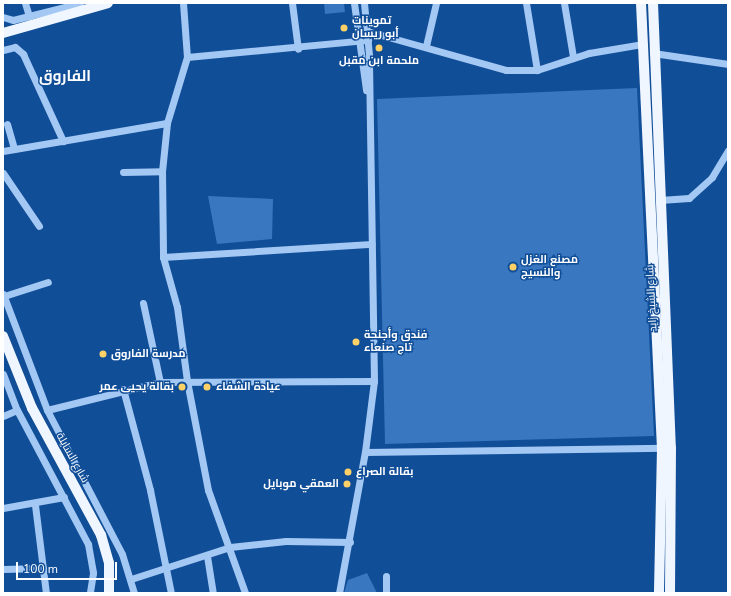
<!DOCTYPE html>
<meta charset="utf-8">
<style>
body{margin:0}
#map{position:relative;width:731px;height:596px;overflow:hidden;background:#114e98;font-family:"Nunito Sans",Cairo,sans-serif}
div>[style]{position:absolute}
[style*='--x']{left:calc(var(--x)*1px);top:calc(var(--y)*1px);width:calc(var(--w)*1px);rotate:calc(var(--a)*1deg)}
.building>*{inset:0;background:#3a77c1}
.minor>*{height:7px;margin:-3.5px;padding:0 3.5px;transform-origin:3.5px;border-radius:3.5px;background:#a3c8f4}
.major>*{height:10px;margin:-5px;padding:0 5px;transform-origin:5px;border-radius:5px;background:#f0f6ff}
.dots>*{width:11px;height:11px;translate:-50% -50%;box-sizing:border-box;border:2px solid #114e98;border-radius:50%}
span{translate:-50% -50%;white-space:nowrap;text-align:center;line-height:1.15;-webkit-text-stroke:3px #114e98;paint-order:stroke}
.poi-label{font-size:11px;color:#fff;font-weight:700}
.left{translate:0 -50%;text-align:left}
.right{translate:-100% -50%;text-align:right}
.street-label{font-size:11px;color:#fff}
.district-label{font-size:15px;color:#fff;font-weight:700}
.frame{position:absolute;inset:0;border:4px solid #fff;pointer-events:none}
.scale{position:absolute;left:16px;top:562px;width:101px;height:18px;box-sizing:border-box;border:2px solid #fff;border-top:0;padding-left:5px;font-size:12px;line-height:14px;white-space:nowrap;color:#fff;-webkit-text-stroke:3px #114e98;paint-order:stroke}
</style>
<div id="map">
<div class="building">
<div style="clip-path:polygon(324px 3px,344px 3px,345px 12px,325px 14px)"></div>
<div style="clip-path:polygon(637px 88px,654px 436px,385px 444px,377px 99px)"></div>
<div style="clip-path:polygon(208px 196px,273px 199px,272px 239px,217px 244px)"></div>
<div style="clip-path:polygon(367px 573px,377px 593px,344px 593px,348px 580px)"></div>
</div>
<div class="minor">
<div style="--x:25;--y:3;--w:14;--a:73"></div>
<div style="--x:183;--y:3;--w:54;--a:85.8"></div>
<div style="--x:187;--y:57;--w:69;--a:106.9"></div>
<div style="--x:167;--y:123;--w:48;--a:95.9"></div>
<div style="--x:162;--y:171;--w:86;--a:89.3"></div>
<div style="--x:163;--y:257;--w:52;--a:74.4"></div>
<div style="--x:177;--y:307;--w:75;--a:82.3"></div>
<div style="--x:187;--y:381;--w:111;--a:79.1"></div>
<div style="--x:208;--y:490;--w:109;--a:70.2"></div>
<div style="--x:292;--y:3;--w:46;--a:82.6"></div>
<div style="--x:354;--y:3;--w:88;--a:82.1"></div>
<div style="--x:526;--y:3;--w:68;--a:80.7"></div>
<div style="--x:564;--y:3;--w:55;--a:80.5"></div>
<div style="--x:3;--y:17;--w:10;--a:17"></div>
<div style="--x:13;--y:20;--w:69;--a:-14.2"></div>
<div style="--x:367;--y:31;--w:144;--a:15.7"></div>
<div style="--x:506;--y:70;--w:31;--a:0"></div>
<div style="--x:537;--y:70;--w:55;--a:-18.1"></div>
<div style="--x:589;--y:53;--w:55;--a:-9.5"></div>
<div style="--x:426;--y:46;--w:44;--a:-76.9"></div>
<div style="--x:3;--y:50;--w:12;--a:-14"></div>
<div style="--x:15;--y:47;--w:11;--a:41"></div>
<div style="--x:23;--y:54;--w:96;--a:65.3"></div>
<div style="--x:653;--y:53;--w:76;--a:8.3"></div>
<div style="--x:187;--y:57;--w:182;--a:-5.4"></div>
<div style="--x:7;--y:124;--w:26;--a:74"></div>
<div style="--x:3;--y:151;--w:166;--a:-9.7"></div>
<div style="--x:123;--y:172;--w:39;--a:-1"></div>
<div style="--x:3;--y:173;--w:64;--a:55.8"></div>
<div style="--x:660;--y:200;--w:29;--a:-4"></div>
<div style="--x:689;--y:198;--w:31;--a:-42"></div>
<div style="--x:712;--y:177;--w:31;--a:-59"></div>
<div style="--x:163;--y:257;--w:209;--a:-3.6"></div>
<div style="--x:3;--y:294;--w:124;--a:69.2"></div>
<div style="--x:47;--y:410;--w:162;--a:62.5"></div>
<div style="--x:122;--y:554;--w:41;--a:72.9"></div>
<div style="--x:4;--y:296;--w:46;--a:-17.7"></div>
<div style="--x:143;--y:303;--w:81;--a:77.9"></div>
<div style="--x:3;--y:374;--w:39;--a:69"></div>
<div style="--x:17;--y:410;--w:152;--a:62.1"></div>
<div style="--x:88;--y:544;--w:29;--a:80"></div>
<div style="--x:93;--y:573;--w:20;--a:99"></div>
<div style="--x:123;--y:389;--w:105;--a:75"></div>
<div style="--x:150;--y:490;--w:105;--a:78.5"></div>
<div style="--x:47;--y:410;--w:116;--a:-13.9"></div>
<div style="--x:160;--y:382;--w:214;--a:-0.3"></div>
<div style="--x:3;--y:416;--w:15;--a:-23"></div>
<div style="--x:365;--y:452;--w:300;--a:-0.8"></div>
<div style="--x:35;--y:505;--w:89;--a:82.9"></div>
<div style="--x:3;--y:508;--w:62;--a:-10.2"></div>
<div style="--x:207;--y:556;--w:37;--a:81"></div>
<div style="--x:3;--y:569;--w:40;--a:-1.4"></div>
<div style="--x:131;--y:579;--w:104;--a:-17.9"></div>
<div style="--x:230;--y:547;--w:56;--a:-6.1"></div>
<div style="--x:286;--y:541;--w:64;--a:0.9"></div>
<div style="--x:339;--y:593;--w:143;--a:-79.6"></div>
<div style="--x:365;--y:452;--w:72;--a:-82.8"></div>
<div style="--x:374;--y:381;--w:326;--a:-90.9"></div>
<div style="--x:369;--y:55;--w:52;--a:-95.5"></div>
<div style="--x:386;--y:593;--w:17;--a:-90"></div>
</div>
<div class="major">
<div style="--x:641;--y:3;--w:445;--a:87.3"></div>
<div style="--x:662;--y:448;--w:145;--a:91.2"></div>
<div style="--x:653;--y:3;--w:445;--a:87.7"></div>
<div style="--x:671;--y:448;--w:145;--a:90.4"></div>
<div style="--x:3;--y:33;--w:109;--a:-15.9"></div>
<div style="--x:3;--y:336;--w:78;--a:68.1"></div>
<div style="--x:32;--y:408;--w:145;--a:61.5"></div>
<div style="--x:101;--y:535;--w:29;--a:74"></div>
<div style="--x:109;--y:563;--w:30;--a:90"></div>
</div>
<div class="dots">
<div style="left:344px;top:28px;background:#ffd166"></div>
<div style="left:379px;top:48px;background:#ffd166"></div>
<div style="left:513px;top:267px;background:#ffd166"></div>
<div style="left:356px;top:342px;background:#ffd166"></div>
<div style="left:103px;top:354px;background:#ffd166"></div>
<div style="left:182px;top:387px;background:#ffd166"></div>
<div style="left:207px;top:387px;background:#ffd166"></div>
<div style="left:348px;top:472px;background:#ffd166"></div>
<div style="left:347px;top:484px;background:#ffd166"></div>
</div>
<div class="poi-label">
<span class="left" style="left:352px;top:28px">تموينات<br>أبو ريسان</span>
<span style="left:379px;top:61px">ملحمة ابن مقبل</span>
<span class="left" style="left:521px;top:267px">مصنع الغزل<br>والنسيج</span>
<span class="left" style="left:364px;top:342px">فندق وأجنحة<br>تاج صنعاء</span>
<span class="left" style="left:111px;top:354px">مدرسة الفاروق</span>
<span class="right" style="left:174px;top:387px">بقالة يحيى عمر</span>
<span class="left" style="left:216px;top:387px">عيادة الشفاء</span>
<span class="left" style="left:356px;top:472px">بقالة الصراع</span>
<span class="right" style="left:339px;top:484px">العمقي موبايل</span>
</div>
<div class="street-label">
<span style="left:652px;top:298px;rotate:-93deg">شارع الشيخ زايد</span>
<span style="left:72px;top:458px;rotate:61deg">شارع السايلة</span>
</div>
<div class="district-label">
<span style="left:65px;top:77px">الفاروق</span>
</div>
<div class="frame"></div>
<div class="scale">100 m</div>
</div>
